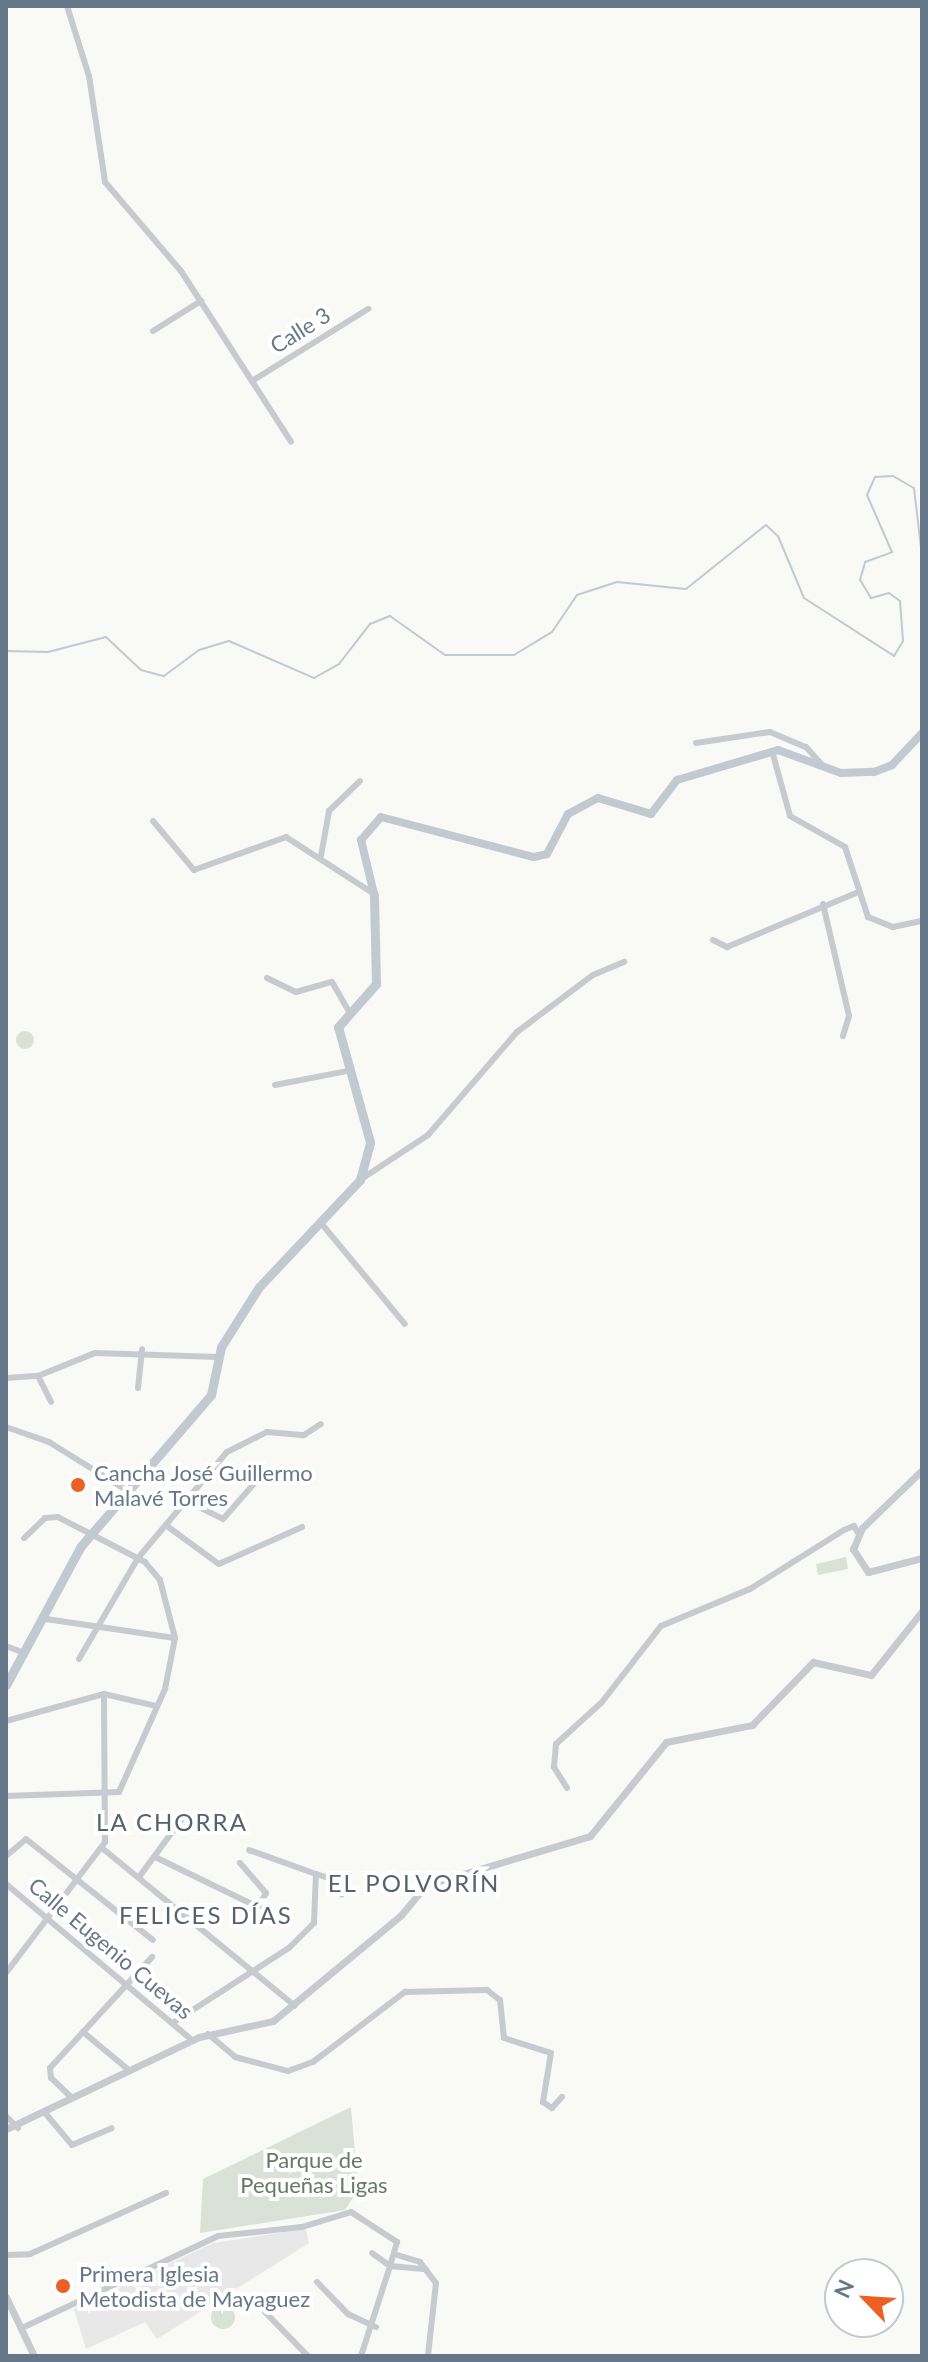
<!DOCTYPE html>
<meta charset="utf-8">
<style>
body{margin:0}
#map{position:relative;width:928px;height:2362px;overflow:hidden;background:#f9f9f6;font-family:Lato,sans-serif}
div>[style]{position:absolute}
[style*='--x']{left:calc(var(--x)*1px);top:calc(var(--y)*1px);width:calc(var(--w)*1px);rotate:calc(var(--a)*1deg)}
.built>*{inset:0;background:#e7e8e7}
.green>*{inset:0;background:#dae1d7}
.round{border-radius:50%}
.stream>*{height:2px;margin:-1px;padding:0 1px;transform-origin:1px;border-radius:1px;background:#c1cad0}
.minor>*{height:6px;margin:-3px;padding:0 3px;transform-origin:3px;border-radius:3px;background:#c7cace}
.tertiary>*{height:7px;margin:-3.5px;padding:0 3.5px;transform-origin:3.5px;border-radius:3.5px;background:#c7cace}
.secondary>*{height:8px;margin:-4px;padding:0 4px;transform-origin:4px;border-radius:4px;background:#c3c9d1}
.primary>*{height:9px;margin:-4.5px;padding:0 4.5px;transform-origin:4.5px;border-radius:4.5px;background:#c3c9d1}
.dots>*{width:22px;height:22px;translate:-50% -50%;box-sizing:border-box;border:4px solid #fff;border-radius:50%}
span{translate:-50% -50%;white-space:nowrap;text-align:center;line-height:1.15;-webkit-text-stroke:8px #fff;paint-order:stroke}
.street-label{font-size:22px;color:#667789}
.poi-label{font-size:22px;color:#667789}
.left{translate:0 -50%;text-align:left}
.park-label{font-size:22px;color:#657a62}
.neighbourhood-label{font-size:24px;color:#55616d;letter-spacing:2px}
.frame{position:absolute;inset:0;border:8px solid #667789;pointer-events:none}
.north{position:absolute;left:824px;top:2258px;width:80px;height:80px;box-sizing:border-box;background:#fff;border:2px solid #c2c9d0;border-radius:50%;rotate:295deg;font-size:22px;font-weight:700;line-height:32px;text-align:center;color:#667789}
.north::after{content:'';display:block;margin:auto;width:28px;height:36px;background:#ec6023;clip-path:polygon(50% 0,100% 100%,50% 72%,0 100%)}
</style>
<div id="map">
<div class="built">
<div style="clip-path:polygon(306px 2229px,309px 2243px,157px 2339px,145px 2322px,86px 2349px,74px 2309px,213px 2243px)"></div>
</div>
<div class="green">
<div class="round" style="left:16px;top:1031px;width:18px;height:18px"></div>
<div class="round" style="left:67px;top:1474px;width:22px;height:22px"></div>
<div style="clip-path:polygon(846px 1557px,848px 1569px,818px 1575px,816px 1564px)"></div>
<div style="clip-path:polygon(351px 2107px,358px 2190px,345px 2210px,200px 2233px,203px 2179px)"></div>
<div class="round" style="left:211px;top:2305px;width:24px;height:24px"></div>
</div>
<div class="stream">
<div style="--x:6;--y:651;--w:42;--a:1.4"></div>
<div style="--x:48;--y:652;--w:60;--a:-14.5"></div>
<div style="--x:106;--y:637;--w:48;--a:43.3"></div>
<div style="--x:141;--y:670;--w:24;--a:15"></div>
<div style="--x:164;--y:676;--w:44;--a:-36.6"></div>
<div style="--x:199;--y:650;--w:31;--a:-17"></div>
<div style="--x:229;--y:641;--w:93;--a:23.5"></div>
<div style="--x:314;--y:678;--w:29;--a:-29"></div>
<div style="--x:339;--y:664;--w:51;--a:-52.2"></div>
<div style="--x:370;--y:624;--w:22;--a:-22"></div>
<div style="--x:390;--y:616;--w:67;--a:35.3"></div>
<div style="--x:445;--y:655;--w:69;--a:0"></div>
<div style="--x:514;--y:655;--w:44;--a:-31.2"></div>
<div style="--x:552;--y:632;--w:45;--a:-56"></div>
<div style="--x:577;--y:595;--w:42;--a:-18"></div>
<div style="--x:617;--y:582;--w:69;--a:5.8"></div>
<div style="--x:686;--y:589;--w:102;--a:-38.7"></div>
<div style="--x:766;--y:525;--w:16;--a:43"></div>
<div style="--x:778;--y:536;--w:67;--a:67.2"></div>
<div style="--x:804;--y:598;--w:107;--a:32.8"></div>
<div style="--x:894;--y:656;--w:17;--a:-59"></div>
<div style="--x:903;--y:641;--w:40;--a:-94.3"></div>
<div style="--x:900;--y:601;--w:14;--a:-144"></div>
<div style="--x:889;--y:593;--w:19;--a:164"></div>
<div style="--x:871;--y:598;--w:21;--a:-121"></div>
<div style="--x:860;--y:580;--w:19;--a:-74"></div>
<div style="--x:865;--y:562;--w:29;--a:-20"></div>
<div style="--x:892;--y:552;--w:62;--a:-113.7"></div>
<div style="--x:867;--y:495;--w:20;--a:-66"></div>
<div style="--x:875;--y:477;--w:18;--a:-3"></div>
<div style="--x:893;--y:476;--w:24;--a:30"></div>
<div style="--x:914;--y:488;--w:68;--a:83.3"></div>
</div>
<div class="minor">
<div style="--x:67;--y:6;--w:73;--a:72.6"></div>
<div style="--x:89;--y:76;--w:107;--a:81.4"></div>
<div style="--x:105;--y:182;--w:117;--a:49.5"></div>
<div style="--x:181;--y:271;--w:203;--a:57.2"></div>
<div style="--x:153;--y:331;--w:57;--a:-32"></div>
<div style="--x:252;--y:381;--w:137;--a:-31.8"></div>
<div style="--x:696;--y:743;--w:75;--a:-8.5"></div>
<div style="--x:770;--y:732;--w:39;--a:23"></div>
<div style="--x:806;--y:747;--w:25;--a:48"></div>
<div style="--x:772;--y:751;--w:67;--a:74.5"></div>
<div style="--x:790;--y:816;--w:63;--a:29.4"></div>
<div style="--x:845;--y:847;--w:74;--a:71.8"></div>
<div style="--x:868;--y:917;--w:27;--a:22"></div>
<div style="--x:893;--y:927;--w:30;--a:-12"></div>
<div style="--x:153;--y:821;--w:64;--a:50.1"></div>
<div style="--x:194;--y:870;--w:98;--a:-19.7"></div>
<div style="--x:286;--y:837;--w:105;--a:32.9"></div>
<div style="--x:321;--y:856;--w:46;--a:-79.9"></div>
<div style="--x:329;--y:811;--w:43;--a:-44.1"></div>
<div style="--x:823;--y:904;--w:115;--a:76.9"></div>
<div style="--x:849;--y:1016;--w:21;--a:107"></div>
<div style="--x:713;--y:940;--w:16;--a:27"></div>
<div style="--x:727;--y:947;--w:140;--a:-22.7"></div>
<div style="--x:267;--y:978;--w:32;--a:26"></div>
<div style="--x:296;--y:992;--w:37;--a:-16"></div>
<div style="--x:332;--y:982;--w:32;--a:60"></div>
<div style="--x:275;--y:1085;--w:73;--a:-11"></div>
<div style="--x:360;--y:1180;--w:82;--a:-33.5"></div>
<div style="--x:428;--y:1135;--w:136;--a:-49.2"></div>
<div style="--x:517;--y:1032;--w:95;--a:-36.9"></div>
<div style="--x:593;--y:975;--w:34;--a:-23"></div>
<div style="--x:321;--y:1223;--w:131;--a:50.3"></div>
<div style="--x:38;--y:1376;--w:29;--a:63"></div>
<div style="--x:6;--y:1378;--w:32;--a:-4"></div>
<div style="--x:38;--y:1376;--w:61;--a:-22"></div>
<div style="--x:95;--y:1353;--w:123;--a:1.9"></div>
<div style="--x:138;--y:1388;--w:39;--a:-84"></div>
<div style="--x:6;--y:1427;--w:46;--a:19.2"></div>
<div style="--x:49;--y:1442;--w:97;--a:31.9"></div>
<div style="--x:187;--y:1501;--w:40;--a:26.6"></div>
<div style="--x:223;--y:1519;--w:55;--a:-48.7"></div>
<div style="--x:167;--y:1526;--w:64;--a:36.2"></div>
<div style="--x:219;--y:1564;--w:91;--a:-24"></div>
<div style="--x:46;--y:1619;--w:130;--a:8.4"></div>
<div style="--x:6;--y:1646;--w:19;--a:21"></div>
<div style="--x:79;--y:1659;--w:117;--a:-59.7"></div>
<div style="--x:138;--y:1558;--w:138;--a:-50"></div>
<div style="--x:227;--y:1452;--w:45;--a:-26.6"></div>
<div style="--x:267;--y:1432;--w:37;--a:5"></div>
<div style="--x:304;--y:1435;--w:20;--a:-33"></div>
<div style="--x:6;--y:1721;--w:102;--a:-15.4"></div>
<div style="--x:104;--y:1694;--w:53;--a:13"></div>
<div style="--x:567;--y:1788;--w:25;--a:-122"></div>
<div style="--x:554;--y:1767;--w:23;--a:-85"></div>
<div style="--x:556;--y:1744;--w:62;--a:-42.4"></div>
<div style="--x:602;--y:1702;--w:96;--a:-52.2"></div>
<div style="--x:661;--y:1626;--w:96;--a:-22.6"></div>
<div style="--x:750;--y:1589;--w:111;--a:-32.1"></div>
<div style="--x:844;--y:1530;--w:11;--a:-22"></div>
<div style="--x:854;--y:1526;--w:8;--a:60"></div>
<div style="--x:6;--y:1796;--w:113;--a:-2"></div>
<div style="--x:119;--y:1792;--w:113;--a:-65.9"></div>
<div style="--x:165;--y:1689;--w:52;--a:-78.9"></div>
<div style="--x:175;--y:1638;--w:60;--a:-104.5"></div>
<div style="--x:160;--y:1580;--w:23;--a:-130"></div>
<div style="--x:145;--y:1562;--w:98;--a:-152.7"></div>
<div style="--x:58;--y:1517;--w:13;--a:176"></div>
<div style="--x:45;--y:1518;--w:29;--a:136"></div>
<div style="--x:102;--y:1848;--w:249;--a:39.3"></div>
<div style="--x:6;--y:1856;--w:26;--a:-40"></div>
<div style="--x:26;--y:1839;--w:162;--a:38.5"></div>
<div style="--x:155;--y:1857;--w:114;--a:25.9"></div>
<div style="--x:258;--y:1907;--w:16;--a:-60"></div>
<div style="--x:266;--y:1893;--w:40;--a:-131"></div>
<div style="--x:316;--y:1874;--w:16;--a:18"></div>
<div style="--x:331;--y:1879;--w:19;--a:55"></div>
<div style="--x:139;--y:1877;--w:71;--a:-53.6"></div>
<div style="--x:6;--y:1884;--w:243;--a:40"></div>
<div style="--x:6;--y:1973;--w:164;--a:-52.9"></div>
<div style="--x:105;--y:1842;--w:148;--a:-90.4"></div>
<div style="--x:174;--y:2022;--w:137;--a:-32.8"></div>
<div style="--x:289;--y:1948;--w:35;--a:-45"></div>
<div style="--x:314;--y:1923;--w:49;--a:-87.7"></div>
<div style="--x:316;--y:1874;--w:71;--a:-160.3"></div>
<div style="--x:83;--y:2032;--w:61;--a:39.7"></div>
<div style="--x:208;--y:2034;--w:35;--a:40"></div>
<div style="--x:235;--y:2057;--w:55;--a:14.8"></div>
<div style="--x:288;--y:2071;--w:27;--a:-20"></div>
<div style="--x:313;--y:2062;--w:116;--a:-37.3"></div>
<div style="--x:405;--y:1992;--w:82;--a:-1.4"></div>
<div style="--x:487;--y:1990;--w:16;--a:38"></div>
<div style="--x:500;--y:2000;--w:38;--a:84"></div>
<div style="--x:504;--y:2038;--w:49;--a:17.7"></div>
<div style="--x:551;--y:2053;--w:50;--a:99.3"></div>
<div style="--x:543;--y:2102;--w:11;--a:34"></div>
<div style="--x:552;--y:2108;--w:15;--a:-48"></div>
<div style="--x:72;--y:2098;--w:29;--a:-136"></div>
<div style="--x:51;--y:2078;--w:10;--a:-96"></div>
<div style="--x:50;--y:2068;--w:151;--a:-47.4"></div>
<div style="--x:46;--y:2114;--w:40;--a:50"></div>
<div style="--x:72;--y:2145;--w:43;--a:-23"></div>
<div style="--x:6;--y:2116;--w:17;--a:45"></div>
<div style="--x:394;--y:2254;--w:27;--a:17"></div>
<div style="--x:420;--y:2262;--w:26;--a:53"></div>
<div style="--x:436;--y:2283;--w:73;--a:96.3"></div>
<div style="--x:6;--y:2255;--w:24;--a:-2"></div>
<div style="--x:30;--y:2254;--w:149;--a:-24.2"></div>
<div style="--x:317;--y:2282;--w:45;--a:45.9"></div>
<div style="--x:348;--y:2314;--w:31;--a:25"></div>
<div style="--x:265;--y:2312;--w:62;--a:45.7"></div>
<div style="--x:24;--y:2327;--w:214;--a:-25.1"></div>
<div style="--x:218;--y:2236;--w:84;--a:-6.1"></div>
<div style="--x:302;--y:2227;--w:51;--a:-17"></div>
<div style="--x:351;--y:2212;--w:55;--a:33.1"></div>
<div style="--x:397;--y:2242;--w:25;--a:106"></div>
<div style="--x:390;--y:2266;--w:36;--a:5"></div>
<div style="--x:361;--y:2356;--w:95;--a:-72.1"></div>
<div style="--x:390;--y:2266;--w:22;--a:-144"></div>
</div>
<div class="tertiary">
<div style="--x:922;--y:1470;--w:83;--a:136"></div>
<div style="--x:862;--y:1528;--w:23;--a:113"></div>
<div style="--x:853;--y:1549;--w:27;--a:57"></div>
<div style="--x:868;--y:1572;--w:56;--a:-14.5"></div>
<div style="--x:6;--y:2129;--w:214;--a:-25.5"></div>
<div style="--x:199;--y:2037;--w:76;--a:-12.2"></div>
<div style="--x:273;--y:2021;--w:166;--a:-39.6"></div>
<div style="--x:401;--y:1915;--w:39;--a:-50"></div>
<div style="--x:426;--y:1885;--w:171;--a:-16.6"></div>
<div style="--x:590;--y:1836;--w:121;--a:-51"></div>
<div style="--x:666;--y:1742;--w:88;--a:-11.2"></div>
<div style="--x:752;--y:1725;--w:88;--a:-45.9"></div>
<div style="--x:813;--y:1662;--w:59;--a:12.6"></div>
<div style="--x:871;--y:1675;--w:82;--a:-51.4"></div>
<div style="--x:6;--y:2297;--w:65;--a:64.6"></div>
</div>
<div class="secondary">
<div style="--x:374;--y:894;--w:56;--a:-103.5"></div>
<div style="--x:361;--y:840;--w:30;--a:-49"></div>
<div style="--x:381;--y:817;--w:158;--a:14.7"></div>
<div style="--x:534;--y:857;--w:13;--a:-13"></div>
<div style="--x:547;--y:854;--w:45;--a:-62.3"></div>
<div style="--x:568;--y:814;--w:34;--a:-28"></div>
<div style="--x:598;--y:798;--w:55;--a:16.8"></div>
<div style="--x:651;--y:814;--w:43;--a:-52.6"></div>
<div style="--x:677;--y:780;--w:105;--a:-16.5"></div>
<div style="--x:778;--y:750;--w:67;--a:20.1"></div>
<div style="--x:841;--y:773;--w:33;--a:-2"></div>
<div style="--x:874;--y:772;--w:19;--a:-21"></div>
<div style="--x:892;--y:765;--w:44;--a:-46.8"></div>
</div>
<div class="primary">
<div style="--x:6;--y:1685;--w:158;--a:-61.7"></div>
<div style="--x:81;--y:1546;--w:199;--a:-49.3"></div>
<div style="--x:211;--y:1395;--w:49;--a:-78.2"></div>
<div style="--x:221;--y:1347;--w:71;--a:-57.7"></div>
<div style="--x:259;--y:1287;--w:147;--a:-46.7"></div>
<div style="--x:360;--y:1180;--w:39;--a:-75"></div>
<div style="--x:370;--y:1142;--w:119;--a:-105.5"></div>
<div style="--x:338;--y:1027;--w:57;--a:-48.5"></div>
<div style="--x:376;--y:984;--w:90;--a:-91.3"></div>
</div>
<div class="dots">
<div style="left:78px;top:1485px;background:#ec6023"></div>
<div style="left:63px;top:2286px;background:#ec6023"></div>
</div>
<div class="street-label">
<span style="left:300px;top:330px;rotate:-32deg">Calle 3</span>
<span style="left:111px;top:1948px;rotate:40deg">Calle Eugenio Cuevas</span>
</div>
<div class="poi-label">
<span class="left" style="left:94px;top:1485px">Cancha José Guillermo<br>Malavé Torres</span>
<span class="left" style="left:79px;top:2286px">Primera Iglesia<br>Metodista de Mayaguez</span>
</div>
<div class="park-label">
<span style="left:314px;top:2172px">Parque de<br>Pequeñas Ligas</span>
</div>
<div class="neighbourhood-label">
<span style="left:172px;top:1822px">LA CHORRA</span>
<span style="left:414px;top:1883px">EL POLVORÍN</span>
<span style="left:206px;top:1915px">FELICES DÍAS</span>
</div>
<div class="frame"></div>
<div class="north">N</div>
</div>
